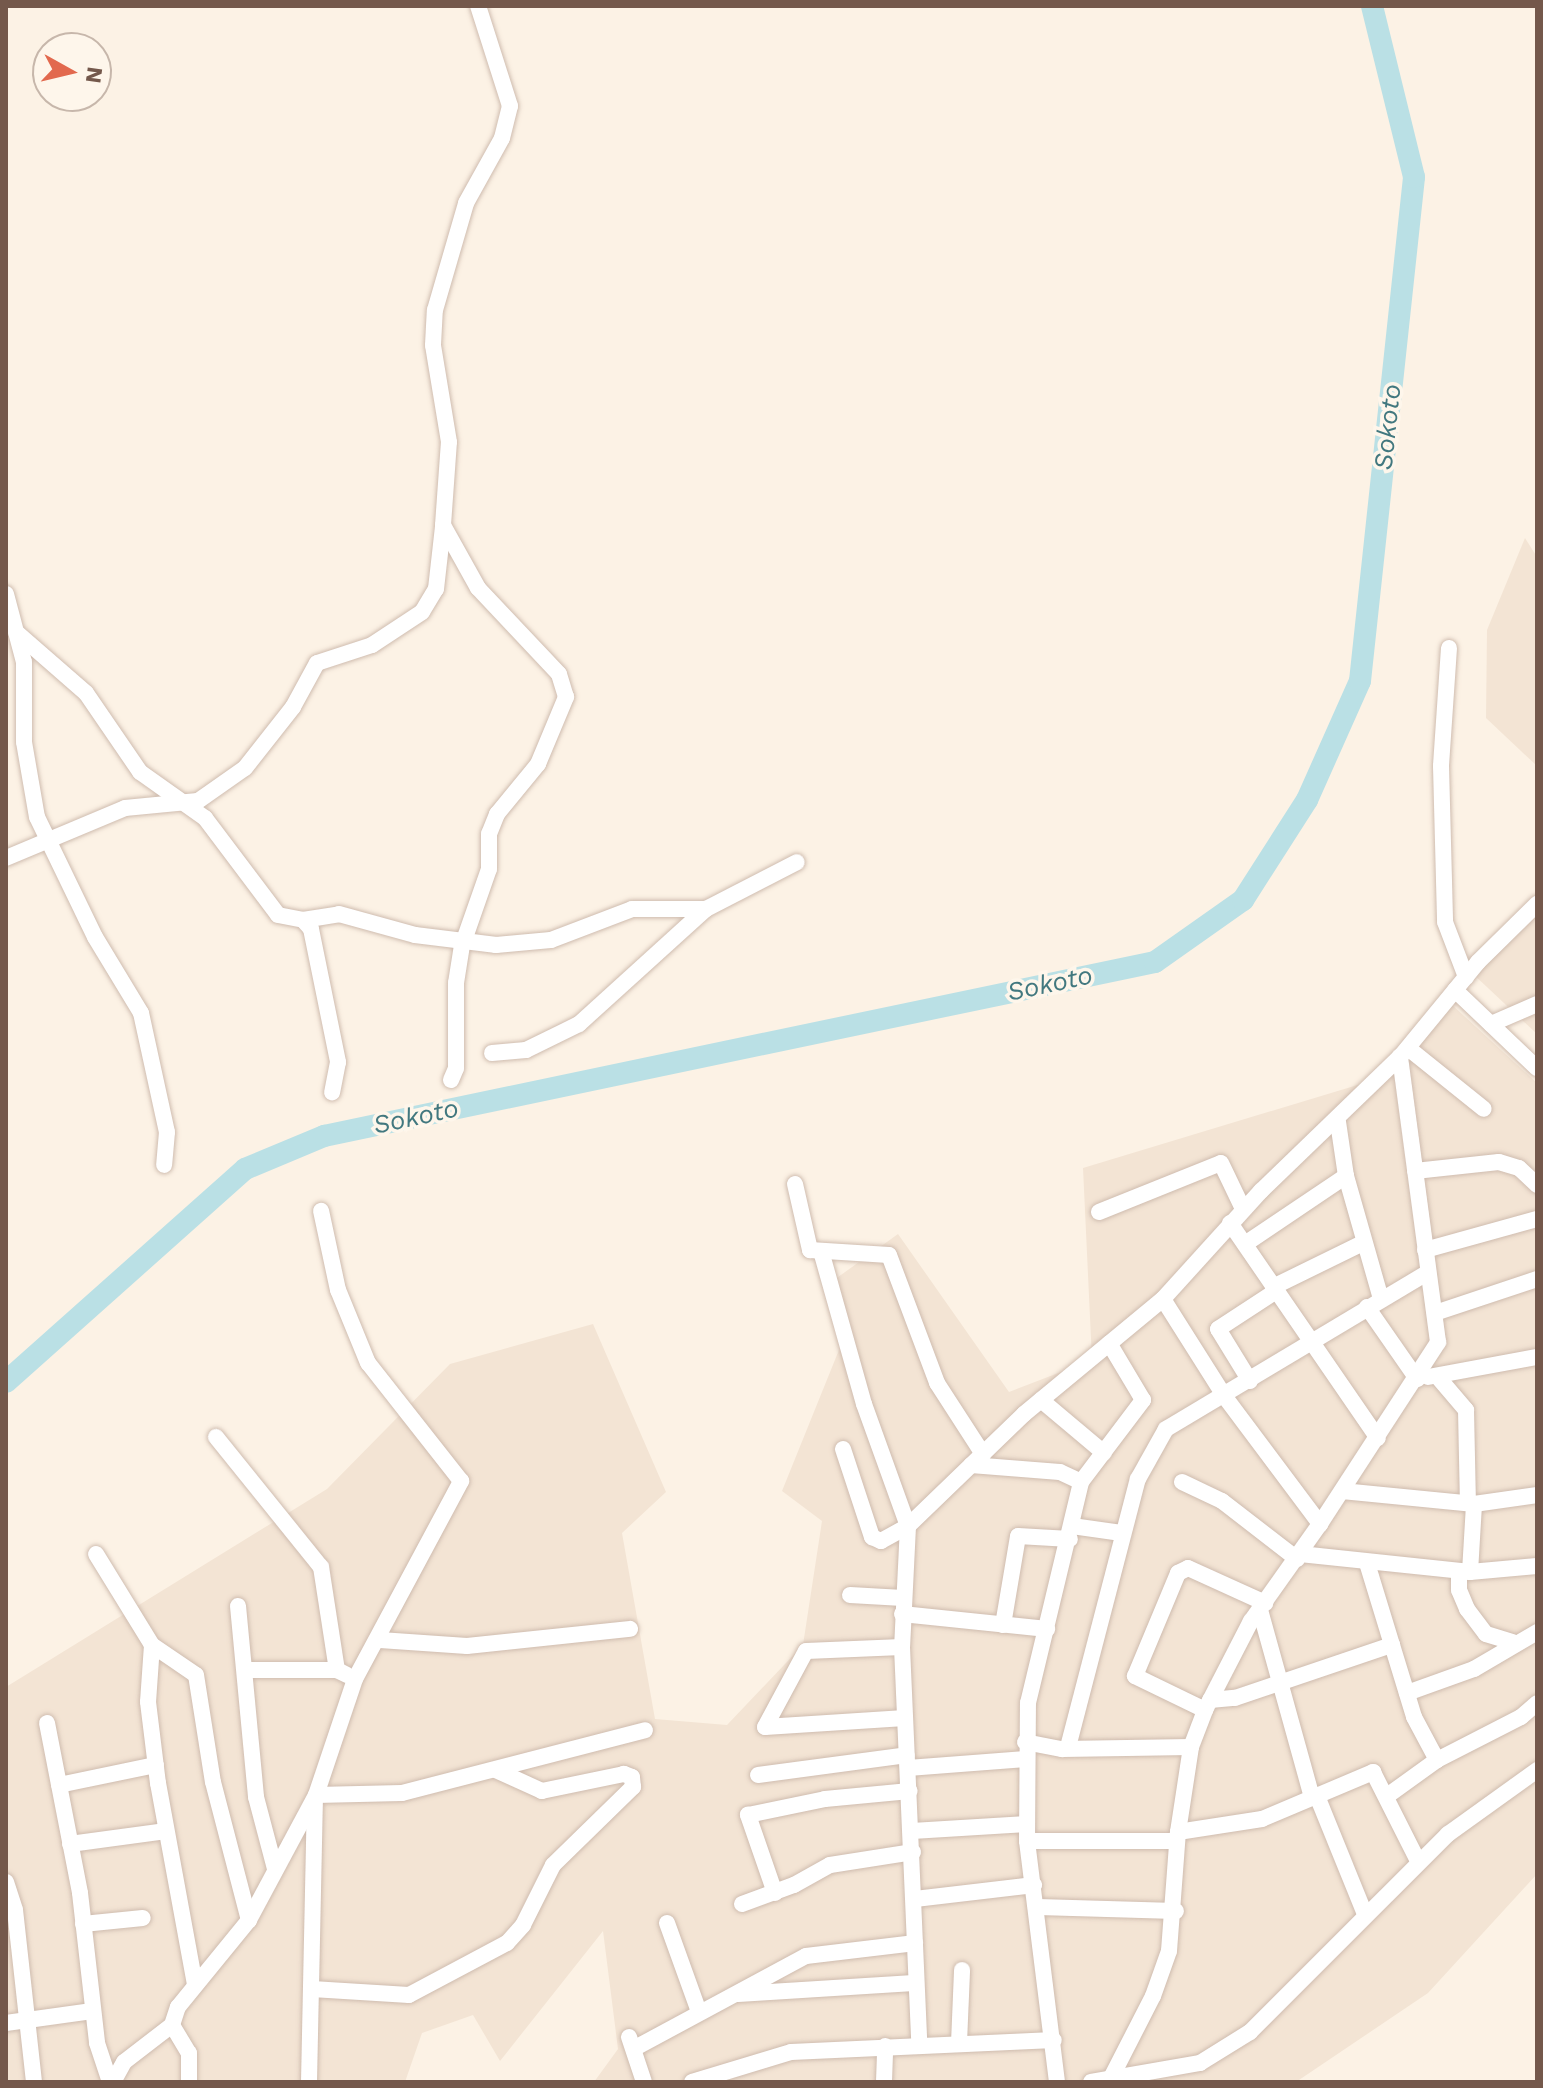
<!DOCTYPE html>
<style>
body{margin:0}
#map{position:relative;width:1543px;height:2088px;overflow:hidden;background:#fcf2e5;font-family:"Work Sans",sans-serif}
div>[style]{position:absolute}
[style*='--x']{left:calc(var(--x)*1px);top:calc(var(--y)*1px);width:calc(var(--w)*1px);rotate:calc(var(--a)*1deg)}
.residential>*{inset:0;background:#f3e4d4}
.river>*{height:22px;margin:-11px;padding:0 11px;transform-origin:11px;border-radius:11px;background:#bae0e5}
.roads{filter:drop-shadow(0 0 2px #cfbcaf) drop-shadow(0 0 2px #cfbcaf)}
.minor>*{height:16px;margin:-8px;padding:0 8px;transform-origin:8px;border-radius:8px;background:#fff}
span{translate:-50% -50%;white-space:nowrap;text-align:center;line-height:1.15;-webkit-text-stroke:7px #fef6eb;paint-order:stroke}
.water-label{font-size:26px;color:#42787f;font-style:italic}
.frame{position:absolute;inset:0;border:8px solid #74584b;pointer-events:none}
.north{position:absolute;left:32px;top:32px;width:80px;height:80px;box-sizing:border-box;background:#fef6eb;border:2px solid #c7b7ab;border-radius:50%;rotate:98deg;font-size:22px;font-weight:700;line-height:32px;text-align:center;color:#74584b}
.north::after{content:'';display:block;margin:auto;width:28px;height:36px;background:#e2694e;clip-path:polygon(50% 0,100% 100%,50% 72%,0 100%)}
</style>
<div id="map">
<div class="residential">
<div style="clip-path:polygon(1525px 538px,1537px 557px,1537px 766px,1486px 718px,1487px 630px)"></div>
<div style="clip-path:polygon(1537px 908px,1537px 1034px,1472px 973px)"></div>
<div style="clip-path:polygon(1451px 1004px,1537px 1083px,1537px 1874px,1428px 1993px,1296px 2082px,594px 2082px,618px 2049px,603px 1931px,500px 2061px,473px 2015px,422px 2033px,405px 2082px,6px 2082px,6px 1687px,327px 1489px,450px 1364px,593px 1324px,666px 1492px,622px 1533px,655px 1719px,727px 1725px,803px 1645px,822px 1521px,782px 1491px,843px 1340px,827px 1285px,898px 1234px,1009px 1392px,1092px 1360px,1083px 1168px,1374px 1080px)"></div>
</div>
<div class="river">
<div style="--x:6;--y:1382;--w:320;--a:-41.7"></div>
<div style="--x:245;--y:1169;--w:86;--a:-22.7"></div>
<div style="--x:324;--y:1136;--w:849;--a:-11.83"></div>
<div style="--x:1155;--y:962;--w:108;--a:-35.2"></div>
<div style="--x:1243;--y:900;--w:119;--a:-57.4"></div>
<div style="--x:1307;--y:800;--w:130;--a:-66"></div>
<div style="--x:1360;--y:681;--w:507;--a:-83.88"></div>
<div style="--x:1414;--y:177;--w:176;--a:-103.8"></div>
</div>
<div class="roads">
<div class="minor">
<div style="--x:6;--y:594;--w:70;--a:75.2"></div>
<div style="--x:24;--y:662;--w:80;--a:90"></div>
<div style="--x:24;--y:742;--w:76;--a:80.2"></div>
<div style="--x:37;--y:817;--w:133;--a:64.2"></div>
<div style="--x:95;--y:937;--w:89;--a:58.8"></div>
<div style="--x:141;--y:1013;--w:122;--a:77.7"></div>
<div style="--x:167;--y:1132;--w:33;--a:95"></div>
<div style="--x:16;--y:632;--w:93;--a:41.1"></div>
<div style="--x:86;--y:693;--w:96;--a:55.6"></div>
<div style="--x:140;--y:772;--w:80;--a:35.3"></div>
<div style="--x:205;--y:818;--w:121;--a:53"></div>
<div style="--x:278;--y:915;--w:25;--a:11"></div>
<div style="--x:303;--y:920;--w:12;--a:48"></div>
<div style="--x:311;--y:929;--w:136;--a:78.5"></div>
<div style="--x:338;--y:1062;--w:31;--a:101"></div>
<div style="--x:1449;--y:648;--w:118;--a:93.9"></div>
<div style="--x:1441;--y:766;--w:156;--a:88.5"></div>
<div style="--x:1445;--y:922;--w:59;--a:69.1"></div>
<div style="--x:6;--y:858;--w:129;--a:-22.8"></div>
<div style="--x:125;--y:808;--w:73;--a:-5.5"></div>
<div style="--x:198;--y:801;--w:57;--a:-35.1"></div>
<div style="--x:245;--y:768;--w:78;--a:-51.8"></div>
<div style="--x:293;--y:707;--w:50;--a:-61.4"></div>
<div style="--x:317;--y:663;--w:58;--a:-18.1"></div>
<div style="--x:372;--y:645;--w:60;--a:-33.4"></div>
<div style="--x:422;--y:612;--w:27;--a:-59"></div>
<div style="--x:436;--y:589;--w:62;--a:-83.6"></div>
<div style="--x:303;--y:920;--w:36;--a:-9"></div>
<div style="--x:339;--y:914;--w:79;--a:15.4"></div>
<div style="--x:415;--y:935;--w:82;--a:7"></div>
<div style="--x:496;--y:945;--w:55;--a:-5.2"></div>
<div style="--x:551;--y:940;--w:87;--a:-20.9"></div>
<div style="--x:632;--y:909;--w:74;--a:0"></div>
<div style="--x:1455;--y:990;--w:113;--a:43.6"></div>
<div style="--x:1491;--y:1024;--w:50;--a:-23.5"></div>
<div style="--x:1408;--y:1048;--w:97;--a:38.8"></div>
<div style="--x:492;--y:1053;--w:34;--a:-5"></div>
<div style="--x:526;--y:1050;--w:59;--a:-26.1"></div>
<div style="--x:579;--y:1024;--w:171;--a:-42.2"></div>
<div style="--x:706;--y:909;--w:102;--a:-27.3"></div>
<div style="--x:451;--y:1080;--w:13;--a:-67"></div>
<div style="--x:456;--y:1068;--w:85;--a:-90"></div>
<div style="--x:456;--y:983;--w:37;--a:-81"></div>
<div style="--x:462;--y:946;--w:82;--a:-70.7"></div>
<div style="--x:489;--y:869;--w:35;--a:-90"></div>
<div style="--x:489;--y:834;--w:22;--a:-68"></div>
<div style="--x:497;--y:814;--w:65;--a:-50.6"></div>
<div style="--x:538;--y:764;--w:73;--a:-67.3"></div>
<div style="--x:566;--y:697;--w:24;--a:-107"></div>
<div style="--x:559;--y:674;--w:118;--a:-133.3"></div>
<div style="--x:478;--y:588;--w:72;--a:-119.1"></div>
<div style="--x:443;--y:525;--w:83;--a:-85.9"></div>
<div style="--x:449;--y:442;--w:98;--a:-99.4"></div>
<div style="--x:433;--y:345;--w:35;--a:-87"></div>
<div style="--x:435;--y:310;--w:111;--a:-73.8"></div>
<div style="--x:466;--y:203;--w:74;--a:-61"></div>
<div style="--x:502;--y:138;--w:33;--a:-76"></div>
<div style="--x:510;--y:106;--w:105;--a:-107.7"></div>
<div style="--x:1338;--y:1122;--w:55;--a:81.6"></div>
<div style="--x:1346;--y:1176;--w:128;--a:74.1"></div>
<div style="--x:1415;--y:1171;--w:84;--a:-6.1"></div>
<div style="--x:1499;--y:1162;--w:21;--a:17"></div>
<div style="--x:1519;--y:1168;--w:25;--a:43"></div>
<div style="--x:795;--y:1184;--w:68;--a:77.2"></div>
<div style="--x:810;--y:1250;--w:79;--a:3.6"></div>
<div style="--x:889;--y:1255;--w:137;--a:69.4"></div>
<div style="--x:937;--y:1383;--w:85;--a:57.1"></div>
<div style="--x:1099;--y:1212;--w:131;--a:-21.9"></div>
<div style="--x:1221;--y:1163;--w:51;--a:64.4"></div>
<div style="--x:1230;--y:1223;--w:261;--a:55.5"></div>
<div style="--x:1245;--y:1244;--w:122;--a:-34"></div>
<div style="--x:1425;--y:1250;--w:116;--a:-15.5"></div>
<div style="--x:821;--y:1251;--w:159;--a:74.3"></div>
<div style="--x:864;--y:1404;--w:130;--a:70.2"></div>
<div style="--x:908;--y:1526;--w:121;--a:92.8"></div>
<div style="--x:902;--y:1647;--w:397;--a:87.5"></div>
<div style="--x:1273;--y:1287;--w:100;--a:-26.1"></div>
<div style="--x:1163;--y:1299;--w:116;--a:57.7"></div>
<div style="--x:1225;--y:1397;--w:159;--a:53.2"></div>
<div style="--x:1367;--y:1307;--w:88;--a:55.2"></div>
<div style="--x:1435;--y:1313;--w:108;--a:-18.4"></div>
<div style="--x:1437;--y:1376;--w:45;--a:49.5"></div>
<div style="--x:1466;--y:1410;--w:93;--a:88.8"></div>
<div style="--x:1428;--y:1377;--w:111;--a:-10.4"></div>
<div style="--x:1250;--y:1381;--w:61;--a:-121.6"></div>
<div style="--x:1218;--y:1329;--w:69;--a:-33.2"></div>
<div style="--x:1041;--y:1400;--w:82;--a:40.1"></div>
<div style="--x:216;--y:1437;--w:167;--a:51.1"></div>
<div style="--x:321;--y:1567;--w:104;--a:81.2"></div>
<div style="--x:843;--y:1449;--w:93;--a:71.8"></div>
<div style="--x:872;--y:1537;--w:10;--a:24"></div>
<div style="--x:881;--y:1541;--w:31;--a:-29"></div>
<div style="--x:908;--y:1526;--w:161;--a:-44"></div>
<div style="--x:1024;--y:1414;--w:180;--a:-39.6"></div>
<div style="--x:1163;--y:1299;--w:146;--a:-47.8"></div>
<div style="--x:1261;--y:1191;--w:193;--a:-44"></div>
<div style="--x:1400;--y:1057;--w:123;--a:-50.6"></div>
<div style="--x:1478;--y:962;--w:83;--a:-44.5"></div>
<div style="--x:971;--y:1465;--w:89;--a:4.5"></div>
<div style="--x:1060;--y:1472;--w:23;--a:25"></div>
<div style="--x:1182;--y:1482;--w:44;--a:25.4"></div>
<div style="--x:1222;--y:1501;--w:95;--a:37.7"></div>
<div style="--x:1342;--y:1491;--w:133;--a:5.6"></div>
<div style="--x:1474;--y:1504;--w:64;--a:-8.1"></div>
<div style="--x:1072;--y:1526;--w:50;--a:8"></div>
<div style="--x:96;--y:1554;--w:107;--a:58.4"></div>
<div style="--x:152;--y:1645;--w:53;--a:34.3"></div>
<div style="--x:196;--y:1675;--w:108;--a:81"></div>
<div style="--x:213;--y:1782;--w:143;--a:75.4"></div>
<div style="--x:1300;--y:1554;--w:171;--a:6"></div>
<div style="--x:1470;--y:1572;--w:67;--a:-5.1"></div>
<div style="--x:1367;--y:1563;--w:161;--a:73"></div>
<div style="--x:1414;--y:1717;--w:49;--a:61.9"></div>
<div style="--x:1459;--y:1571;--w:19;--a:90"></div>
<div style="--x:1459;--y:1590;--w:21;--a:67"></div>
<div style="--x:1467;--y:1609;--w:31;--a:53"></div>
<div style="--x:1486;--y:1634;--w:28;--a:17"></div>
<div style="--x:1470;--y:1572;--w:68;--a:-86.6"></div>
<div style="--x:850;--y:1595;--w:53;--a:3.2"></div>
<div style="--x:238;--y:1606;--w:192;--a:84.6"></div>
<div style="--x:256;--y:1797;--w:74;--a:75.2"></div>
<div style="--x:1260;--y:1610;--w:195;--a:74.5"></div>
<div style="--x:902;--y:1614;--w:146;--a:5.9"></div>
<div style="--x:1003;--y:1625;--w:90;--a:-80.4"></div>
<div style="--x:1018;--y:1536;--w:52;--a:3.3"></div>
<div style="--x:380;--y:1640;--w:87;--a:3.9"></div>
<div style="--x:467;--y:1646;--w:164;--a:-6"></div>
<div style="--x:152;--y:1645;--w:57;--a:94"></div>
<div style="--x:148;--y:1702;--w:82;--a:83"></div>
<div style="--x:158;--y:1783;--w:204;--a:79.6"></div>
<div style="--x:246;--y:1670;--w:91;--a:0"></div>
<div style="--x:337;--y:1670;--w:11;--a:27"></div>
<div style="--x:1407;--y:1693;--w:71;--a:-19.7"></div>
<div style="--x:1474;--y:1669;--w:73;--a:-30.4"></div>
<div style="--x:1210;--y:1700;--w:25;--a:-5"></div>
<div style="--x:1235;--y:1698;--w:166;--a:-18.7"></div>
<div style="--x:1205;--y:1710;--w:78;--a:-154.1"></div>
<div style="--x:1135;--y:1676;--w:112;--a:-67.3"></div>
<div style="--x:1178;--y:1573;--w:11;--a:-27"></div>
<div style="--x:1188;--y:1568;--w:85;--a:24.4"></div>
<div style="--x:47;--y:1723;--w:173;--a:79"></div>
<div style="--x:80;--y:1893;--w:151;--a:83.5"></div>
<div style="--x:97;--y:2043;--w:41;--a:71.6"></div>
<div style="--x:765;--y:1727;--w:86;--a:-61.7"></div>
<div style="--x:806;--y:1651;--w:96;--a:-2.4"></div>
<div style="--x:765;--y:1727;--w:140;--a:-3.7"></div>
<div style="--x:1025;--y:1742;--w:38;--a:11"></div>
<div style="--x:1062;--y:1749;--w:129;--a:-0.9"></div>
<div style="--x:1068;--y:1747;--w:277;--a:-75.4"></div>
<div style="--x:1138;--y:1479;--w:57;--a:-60.8"></div>
<div style="--x:1166;--y:1429;--w:305;--a:-30.9"></div>
<div style="--x:908;--y:1768;--w:118;--a:-4.4"></div>
<div style="--x:758;--y:1775;--w:150;--a:-7.6"></div>
<div style="--x:59;--y:1785;--w:99;--a:-11.7"></div>
<div style="--x:316;--y:1795;--w:86;--a:-1.3"></div>
<div style="--x:402;--y:1793;--w:251;--a:-14.5"></div>
<div style="--x:1317;--y:1796;--w:125;--a:67.9"></div>
<div style="--x:1387;--y:1796;--w:62;--a:-35.8"></div>
<div style="--x:1437;--y:1760;--w:94;--a:-27.1"></div>
<div style="--x:1521;--y:1717;--w:21;--a:-41"></div>
<div style="--x:912;--y:1831;--w:115;--a:-3.5"></div>
<div style="--x:1178;--y:1832;--w:85;--a:-8.8"></div>
<div style="--x:1262;--y:1819;--w:121;--a:-22.9"></div>
<div style="--x:1373;--y:1772;--w:100;--a:63.2"></div>
<div style="--x:1027;--y:1841;--w:150;--a:0"></div>
<div style="--x:70;--y:1844;--w:97;--a:-7.7"></div>
<div style="--x:6;--y:1882;--w:29;--a:72"></div>
<div style="--x:15;--y:1910;--w:173;--a:83.7"></div>
<div style="--x:775;--y:1893;--w:83;--a:-109.1"></div>
<div style="--x:748;--y:1815;--w:79;--a:-11.7"></div>
<div style="--x:825;--y:1799;--w:85;--a:-5.4"></div>
<div style="--x:915;--y:1899;--w:120;--a:-6.7"></div>
<div style="--x:742;--y:1904;--w:55;--a:-20.1"></div>
<div style="--x:794;--y:1885;--w:41;--a:-29.1"></div>
<div style="--x:830;--y:1865;--w:84;--a:-8.9"></div>
<div style="--x:1038;--y:1907;--w:138;--a:1.7"></div>
<div style="--x:667;--y:1923;--w:95;--a:70.2"></div>
<div style="--x:83;--y:1924;--w:60;--a:-5.7"></div>
<div style="--x:312;--y:1989;--w:97;--a:3.5"></div>
<div style="--x:409;--y:1995;--w:111;--a:-28"></div>
<div style="--x:507;--y:1943;--w:24;--a:-48"></div>
<div style="--x:523;--y:1925;--w:67;--a:-63.4"></div>
<div style="--x:553;--y:1865;--w:112;--a:-44.3"></div>
<div style="--x:633;--y:1787;--w:10;--a:-96"></div>
<div style="--x:632;--y:1777;--w:9;--a:-159"></div>
<div style="--x:624;--y:1774;--w:84;--a:168.3"></div>
<div style="--x:542;--y:1791;--w:51;--a:-155.5"></div>
<div style="--x:738;--y:1994;--w:176;--a:-3.6"></div>
<div style="--x:6;--y:2023;--w:87;--a:-7.9"></div>
<div style="--x:172;--y:2025;--w:33;--a:59"></div>
<div style="--x:189;--y:2053;--w:29;--a:90"></div>
<div style="--x:629;--y:2037;--w:47;--a:71.6"></div>
<div style="--x:959;--y:2043;--w:73;--a:-87.6"></div>
<div style="--x:635;--y:2048;--w:194;--a:-28.3"></div>
<div style="--x:806;--y:1956;--w:110;--a:-6.8"></div>
<div style="--x:1111;--y:2078;--w:92;--a:-62.9"></div>
<div style="--x:1153;--y:1996;--w:48;--a:-70.4"></div>
<div style="--x:1169;--y:1951;--w:119;--a:-85.7"></div>
<div style="--x:1178;--y:1832;--w:86;--a:-81.3"></div>
<div style="--x:1191;--y:1747;--w:40;--a:-69"></div>
<div style="--x:1205;--y:1710;--w:100;--a:-62.7"></div>
<div style="--x:1251;--y:1621;--w:119;--a:-54.6"></div>
<div style="--x:1320;--y:1524;--w:217;--a:-57"></div>
<div style="--x:1438;--y:1342;--w:288;--a:-97.6"></div>
<div style="--x:113;--y:2082;--w:23;--a:-61"></div>
<div style="--x:124;--y:2062;--w:61;--a:-37.6"></div>
<div style="--x:172;--y:2025;--w:19;--a:-72"></div>
<div style="--x:178;--y:2007;--w:112;--a:-50.8"></div>
<div style="--x:249;--y:1920;--w:142;--a:-61.8"></div>
<div style="--x:316;--y:1795;--w:122;--a:-71.4"></div>
<div style="--x:355;--y:1679;--w:225;--a:-61.8"></div>
<div style="--x:461;--y:1481;--w:150;--a:-128.2"></div>
<div style="--x:368;--y:1363;--w:79;--a:-112.3"></div>
<div style="--x:338;--y:1290;--w:81;--a:-102.1"></div>
<div style="--x:309;--y:2082;--w:282;--a:-88.8"></div>
<div style="--x:692;--y:2082;--w:103;--a:-16.9"></div>
<div style="--x:791;--y:2052;--w:263;--a:-2.6"></div>
<div style="--x:884;--y:2082;--w:36;--a:-88"></div>
<div style="--x:1057;--y:2082;--w:243;--a:-97.1"></div>
<div style="--x:1027;--y:1841;--w:138;--a:-89.6"></div>
<div style="--x:1028;--y:1703;--w:227;--a:-76.5"></div>
<div style="--x:1081;--y:1482;--w:103;--a:-52.9"></div>
<div style="--x:1143;--y:1400;--w:66;--a:-120.8"></div>
<div style="--x:1091;--y:2082;--w:111;--a:-9.9"></div>
<div style="--x:1200;--y:2063;--w:59;--a:-31.8"></div>
<div style="--x:1250;--y:2032;--w:280;--a:-45"></div>
<div style="--x:1448;--y:1834;--w:110;--a:-35.7"></div>
</div>
</div>
<div class="water-label">
<span style="left:1388px;top:427px;rotate:-84deg">Sokoto</span>
<span style="left:1050px;top:984px;rotate:-12deg">Sokoto</span>
<span style="left:416px;top:1117px;rotate:-12deg">Sokoto</span>
</div>
<div class="frame"></div>
<div class="north">N</div>
</div>
